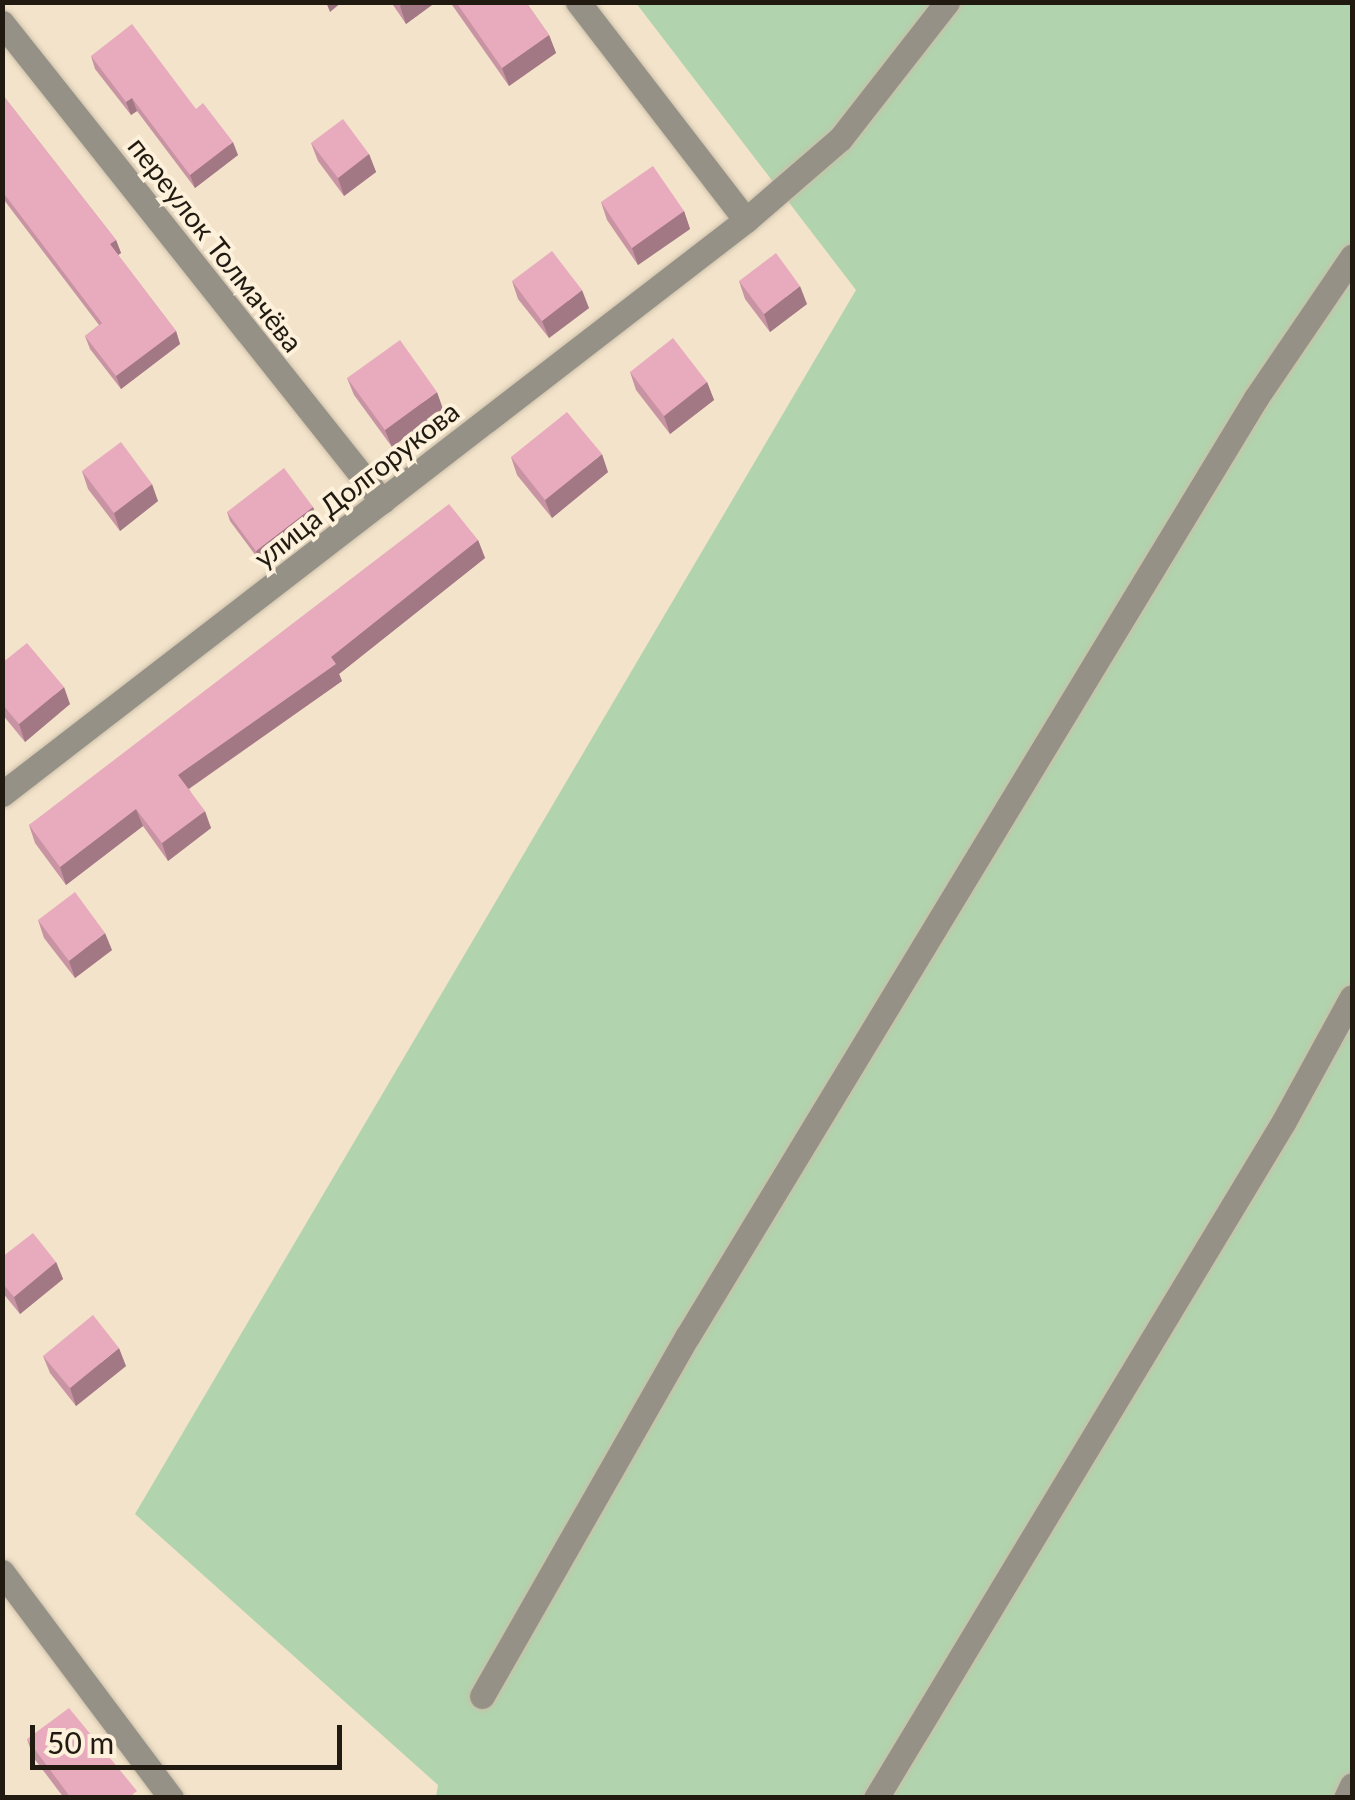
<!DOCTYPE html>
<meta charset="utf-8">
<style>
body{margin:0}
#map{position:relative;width:1355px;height:1800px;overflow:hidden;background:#f2e3ca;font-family:Lato,sans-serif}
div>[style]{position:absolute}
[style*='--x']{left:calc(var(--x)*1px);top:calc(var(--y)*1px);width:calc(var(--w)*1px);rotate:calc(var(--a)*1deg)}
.green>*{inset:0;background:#b1d3ad}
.roads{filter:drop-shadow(0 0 2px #ccbfa9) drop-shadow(0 0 2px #ccbfa9)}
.minor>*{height:25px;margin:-12.5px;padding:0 12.5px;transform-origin:12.5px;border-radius:12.5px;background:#959186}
.wall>*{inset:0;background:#c893a3}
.shaded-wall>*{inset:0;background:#a27884}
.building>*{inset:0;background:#e8abbd}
span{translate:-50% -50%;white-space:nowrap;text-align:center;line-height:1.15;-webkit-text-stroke:8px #fdf1dc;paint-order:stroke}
.street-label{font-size:28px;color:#201a11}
.frame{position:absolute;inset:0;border:5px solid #201a11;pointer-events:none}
.scale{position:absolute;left:30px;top:1725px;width:312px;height:45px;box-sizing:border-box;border:5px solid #201a11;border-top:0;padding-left:12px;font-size:30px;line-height:35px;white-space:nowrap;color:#201a11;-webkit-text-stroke:8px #fdf1dc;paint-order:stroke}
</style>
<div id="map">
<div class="green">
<div style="clip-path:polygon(636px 3px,1352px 3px,1352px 1797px,436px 1797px,438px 1785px,135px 1514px,856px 290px)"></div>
</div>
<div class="roads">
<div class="minor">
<div style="--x:578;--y:2;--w:275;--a:52.4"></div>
<div style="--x:2;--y:23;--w:611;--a:51.52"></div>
<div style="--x:2;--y:794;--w:940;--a:-37.65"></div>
<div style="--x:746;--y:220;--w:124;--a:-40.8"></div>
<div style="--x:840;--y:139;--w:174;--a:-52"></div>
<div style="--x:2;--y:1572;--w:282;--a:53.2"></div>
<div style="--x:482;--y:1696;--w:413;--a:-60.3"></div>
<div style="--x:687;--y:1337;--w:1098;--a:-58.79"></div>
<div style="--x:1256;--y:398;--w:171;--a:-55.8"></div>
<div style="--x:876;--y:1798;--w:790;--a:-58.92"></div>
<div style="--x:1284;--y:1121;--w:141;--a:-61.3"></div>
<div style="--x:1346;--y:1798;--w:14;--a:-65"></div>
</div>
</div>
<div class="wall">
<div style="clip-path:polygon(391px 2px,436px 2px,406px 24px)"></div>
<div style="clip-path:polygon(450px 2px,526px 2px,549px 35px,556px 53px,509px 86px)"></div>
<div style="clip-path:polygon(91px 56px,196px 109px,238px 155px,195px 188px,137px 111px,131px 115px,95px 69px)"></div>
<div style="clip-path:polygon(2px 94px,116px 240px,121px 253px,118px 255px,176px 331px,180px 344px,121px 389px,90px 349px,85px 336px,99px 325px,4px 200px,2px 202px)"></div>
<div style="clip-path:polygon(311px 143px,369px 154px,376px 172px,344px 196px,318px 161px)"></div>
<div style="clip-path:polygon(601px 202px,684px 211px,690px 229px,638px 265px,607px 220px)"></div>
<div style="clip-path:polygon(512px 281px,589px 308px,549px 338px,518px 299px)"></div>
<div style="clip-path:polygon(739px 281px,807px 304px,770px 332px,745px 299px)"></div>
<div style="clip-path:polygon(630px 372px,707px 382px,714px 400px,670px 434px,636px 390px)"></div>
<div style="clip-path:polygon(347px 378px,443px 409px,392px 447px,354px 395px)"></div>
<div style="clip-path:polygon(511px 457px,608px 472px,552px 518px,517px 475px)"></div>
<div style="clip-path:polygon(82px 471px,158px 501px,120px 531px,88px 489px)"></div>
<div style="clip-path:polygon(313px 507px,316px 516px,259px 560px,230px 521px,227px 512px)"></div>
<div style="clip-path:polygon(478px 540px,485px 558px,339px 674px,342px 681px,189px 789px,211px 828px,168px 861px,143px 826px,66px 885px,35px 843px,29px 825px)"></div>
<div style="clip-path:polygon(2px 663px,70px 704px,25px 742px,2px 714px)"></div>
<div style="clip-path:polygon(38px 920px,112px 950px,75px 978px,44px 938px)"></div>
<div style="clip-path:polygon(2px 1257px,56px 1262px,63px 1279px,20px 1314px,2px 1292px)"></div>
<div style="clip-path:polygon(43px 1356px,126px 1366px,76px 1406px,50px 1373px)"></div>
<div style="clip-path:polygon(27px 1739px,139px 1798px,64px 1798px,33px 1757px)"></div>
</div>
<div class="shaded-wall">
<div style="clip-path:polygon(326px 2px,342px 2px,330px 12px)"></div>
<div style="clip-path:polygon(405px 2px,436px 2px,406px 24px,400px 6px)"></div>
<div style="clip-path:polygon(549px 35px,556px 53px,509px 86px,502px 68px)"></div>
<div style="clip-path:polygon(132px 98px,137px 111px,131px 115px,126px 102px)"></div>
<div style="clip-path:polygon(233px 142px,238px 155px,195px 188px,190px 175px)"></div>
<div style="clip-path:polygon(369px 154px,376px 172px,344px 196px,338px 178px)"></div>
<div style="clip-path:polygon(684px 211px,690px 229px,638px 265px,632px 248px)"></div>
<div style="clip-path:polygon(116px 240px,121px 253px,115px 257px,110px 244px)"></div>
<div style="clip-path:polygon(800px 286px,807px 304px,770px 332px,764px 314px)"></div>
<div style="clip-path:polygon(582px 290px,589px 308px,549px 338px,542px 321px)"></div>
<div style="clip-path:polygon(176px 331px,180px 344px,121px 389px,116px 376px)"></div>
<div style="clip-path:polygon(707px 382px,714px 400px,670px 434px,664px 416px)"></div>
<div style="clip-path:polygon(437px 392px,443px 409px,392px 447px,385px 430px)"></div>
<div style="clip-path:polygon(602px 454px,608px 472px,552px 518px,545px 500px)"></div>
<div style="clip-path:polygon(152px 484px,158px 501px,120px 531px,114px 513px)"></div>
<div style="clip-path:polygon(313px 507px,316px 516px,259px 560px,256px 551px)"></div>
<div style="clip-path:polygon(478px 540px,485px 558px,339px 674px,342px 681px,184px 792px,178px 775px,331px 657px)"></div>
<div style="clip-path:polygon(64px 687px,70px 704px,25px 742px,19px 724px)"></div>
<div style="clip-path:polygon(136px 809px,143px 826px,66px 885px,60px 867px)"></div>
<div style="clip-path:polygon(205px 811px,211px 828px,168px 861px,162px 843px)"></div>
<div style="clip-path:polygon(105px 933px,112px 950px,75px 978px,69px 961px)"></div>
<div style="clip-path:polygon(56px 1262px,63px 1279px,20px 1314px,14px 1297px)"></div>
<div style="clip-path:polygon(119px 1348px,126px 1366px,76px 1406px,70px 1388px)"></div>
</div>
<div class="building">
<div style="clip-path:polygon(456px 2px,526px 2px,549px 35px,502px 68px)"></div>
<div style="clip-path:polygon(132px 24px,196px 109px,203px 103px,233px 142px,190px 175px,132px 98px,126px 102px,91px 56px)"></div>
<div style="clip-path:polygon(2px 94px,116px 240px,110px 244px,176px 331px,116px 376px,85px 336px,102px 323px,2px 191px)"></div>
<div style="clip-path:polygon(343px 119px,369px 154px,338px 178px,311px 143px)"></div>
<div style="clip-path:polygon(653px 166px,684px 211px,632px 248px,601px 202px)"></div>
<div style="clip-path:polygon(552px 251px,582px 290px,542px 321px,512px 281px)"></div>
<div style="clip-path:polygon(776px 253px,800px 286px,764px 314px,739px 281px)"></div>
<div style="clip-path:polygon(673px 338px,707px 382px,664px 416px,630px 372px)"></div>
<div style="clip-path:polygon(400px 340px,437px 392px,385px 430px,347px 378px)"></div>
<div style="clip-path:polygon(567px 412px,602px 454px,545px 500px,511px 457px)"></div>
<div style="clip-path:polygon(121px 442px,152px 484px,114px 513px,82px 471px)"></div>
<div style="clip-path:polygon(284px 468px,313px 507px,256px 551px,227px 512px)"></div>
<div style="clip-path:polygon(449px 504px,478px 540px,331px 657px,336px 664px,178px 775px,205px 811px,162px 843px,136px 809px,60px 867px,29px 825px)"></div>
<div style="clip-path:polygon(27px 643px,64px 687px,19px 724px,2px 704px,2px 663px)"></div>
<div style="clip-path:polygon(75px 892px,105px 933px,69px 961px,38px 920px)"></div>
<div style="clip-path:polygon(33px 1233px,56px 1262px,14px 1297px,2px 1283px,2px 1257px)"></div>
<div style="clip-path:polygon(93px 1315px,119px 1348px,70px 1388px,43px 1356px)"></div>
<div style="clip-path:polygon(69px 1708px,137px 1791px,128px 1798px,71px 1798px,27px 1739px)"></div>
</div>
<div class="street-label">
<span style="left:216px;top:244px;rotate:52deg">переулок Толмачёва</span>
<span style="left:356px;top:484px;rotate:-38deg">улица Долгорукова</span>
</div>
<div class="frame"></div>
<div class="scale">50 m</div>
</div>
